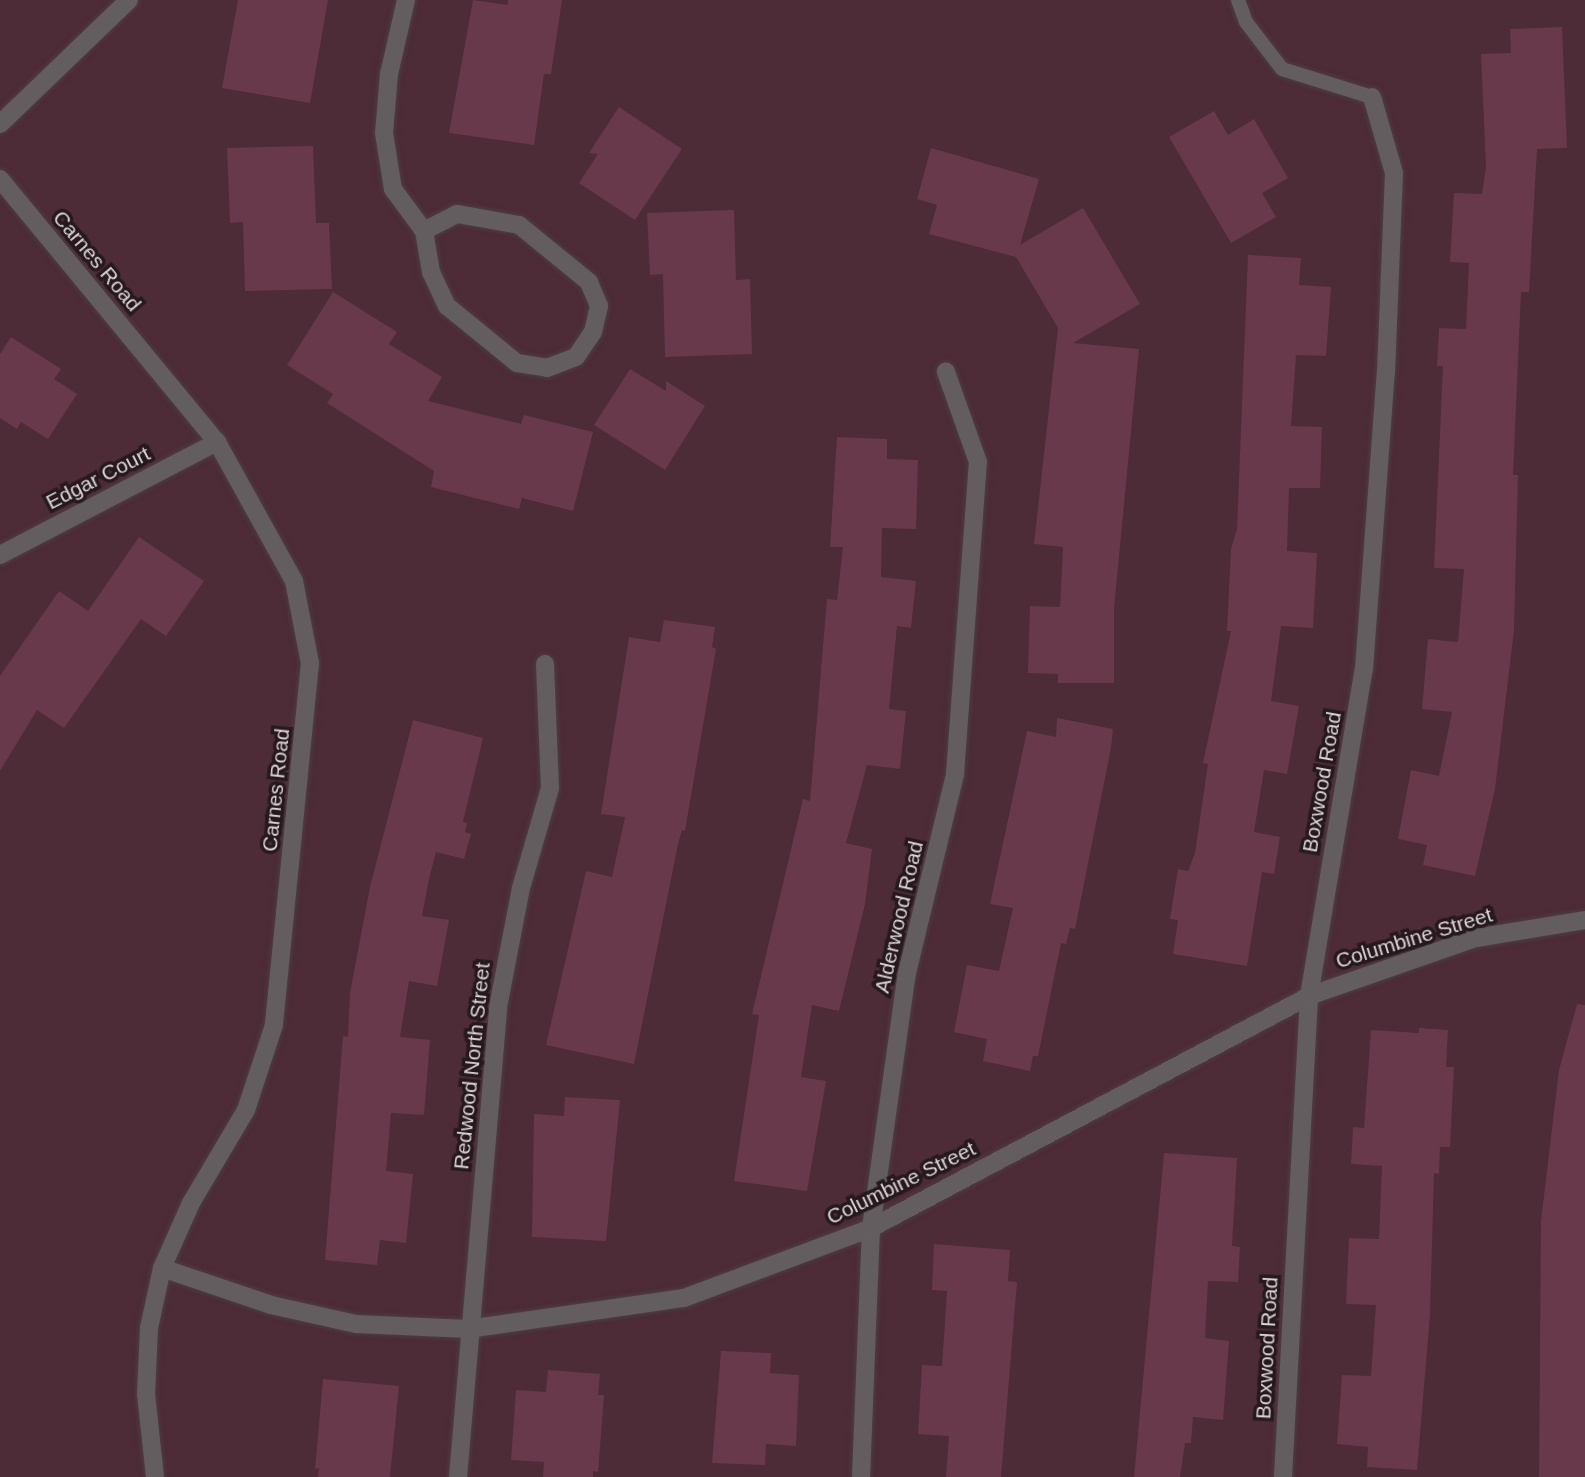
<!DOCTYPE html>
<style>
body{margin:0}
#map{position:relative;width:1585px;height:1477px;overflow:hidden;background:#302226;font-family:Arial,sans-serif}
div>[style]{position:absolute}
[style*='--x']{left:calc(var(--x)*1px);top:calc(var(--y)*1px);width:calc(var(--w)*1px);rotate:calc(var(--a)*1deg)}
.green>*{inset:0;background:#4d2b37}
.building>*{inset:0;background:#68394a}
.roads{filter:drop-shadow(0 0 2px #4c3e42) drop-shadow(0 0 2px #4c3e42)}
.service>*{height:14px;margin:-7px;padding:0 7px;transform-origin:7px;border-radius:7px;background:#645d5f}
.minor>*{height:18px;margin:-9px;padding:0 9px;transform-origin:9px;border-radius:9px;background:#645d5f}
.tertiary>*{height:18px;margin:-9px;padding:0 9px;transform-origin:9px;border-radius:9px;background:#645d5f}
span{translate:-50% -50%;white-space:nowrap;text-align:center;line-height:1.15;-webkit-text-stroke:7px #26191d;paint-order:stroke}
.street-label{font-size:21px;color:#ddd4d7}
</style>
<div id="map">
<div class="green">
<div style="clip-path:polygon(0 0,1585px 0,1585px 1477px,0 1477px)"></div>
</div>
<div class="building">
<div style="clip-path:polygon(238px 0,328px 0,310px 103px,222px 88px)"></div>
<div style="clip-path:polygon(473px 0,508px 5px,508px 0,562px 0,551px 74px,544px 74px,534px 145px,449px 133px)"></div>
<div style="clip-path:polygon(1562px 27px,1567px 148px,1537px 149px,1529px 292px,1521px 292px,1513px 475px,1518px 475px,1514px 630px,1495px 789px,1475px 876px,1423px 865px,1427px 845px,1398px 839px,1411px 770px,1439px 776px,1452px 712px,1422px 709px,1428px 639px,1458px 642px,1464px 569px,1434px 568px,1443px 366px,1437px 366px,1439px 328px,1466px 329px,1469px 263px,1450px 262px,1454px 193px,1482px 194px,1486px 167px,1481px 54px,1511px 53px,1510px 29px)"></div>
<div style="clip-path:polygon(619px 107px,682px 149px,635px 220px,579px 183px,598px 154px,589px 153px)"></div>
<div style="clip-path:polygon(1214px 111px,1228px 135px,1254px 119px,1288px 178px,1262px 193px,1276px 217px,1231px 243px,1169px 137px)"></div>
<div style="clip-path:polygon(313px 146px,316px 223px,329px 223px,332px 289px,245px 291px,243px 222px,230px 223px,227px 148px)"></div>
<div style="clip-path:polygon(931px 148px,1039px 179px,1020px 245px,1083px 208px,1140px 304px,1073px 343px,1139px 349px,1114px 608px,1114px 683px,1058px 683px,1058px 674px,1028px 673px,1030px 606px,1060px 607px,1063px 547px,1034px 544px,1058px 328px,1016px 257px,929px 234px,937px 205px,917px 199px)"></div>
<div style="clip-path:polygon(734px 210px,736px 280px,750px 279px,752px 354px,665px 357px,663px 274px,650px 275px,647px 213px)"></div>
<div style="clip-path:polygon(1248px 255px,1301px 258px,1299px 285px,1331px 287px,1326px 356px,1296px 355px,1291px 426px,1322px 427px,1320px 488px,1289px 488px,1287px 551px,1317px 553px,1313px 628px,1281px 626px,1271px 701px,1299px 706px,1287px 774px,1264px 770px,1254px 832px,1280px 837px,1274px 874px,1262px 872px,1247px 966px,1173px 954px,1178px 920px,1170px 919px,1178px 869px,1188px 871px,1195px 853px,1208px 764px,1203px 763px,1231px 631px,1227px 631px,1231px 549px,1237px 529px)"></div>
<div style="clip-path:polygon(333px 292px,397px 332px,389px 344px,442px 377px,428px 401px,521px 424px,524px 415px,593px 432px,573px 511px,522px 498px,519px 509px,431px 487px,434px 471px,327px 403px,333px 394px,287px 365px)"></div>
<div style="clip-path:polygon(11px 337px,61px 369px,54px 379px,77px 394px,48px 439px,21px 422px,17px 429px,0 418px,0 354px)"></div>
<div style="clip-path:polygon(630px 369px,666px 391px,666px 381px,705px 406px,665px 470px,594px 425px)"></div>
<div style="clip-path:polygon(837px 437px,887px 439px,887px 459px,918px 460px,916px 529px,882px 528px,881px 577px,916px 581px,911px 628px,897px 626px,889px 709px,906px 711px,900px 769px,867px 765px,846px 843px,872px 849px,865px 904px,839px 1011px,812px 1005px,801px 1077px,826px 1081px,807px 1191px,734px 1181px,759px 1015px,752px 1014px,803px 799px,810px 801px,827px 599px,837px 600px,843px 547px,830px 547px)"></div>
<div style="clip-path:polygon(139px 537px,204px 581px,166px 636px,141px 619px,64px 728px,37px 710px,0 771px,0 676px,59px 591px,88px 611px)"></div>
<div style="clip-path:polygon(664px 620px,715px 627px,712px 647px,716px 649px,685px 831px,682px 830px,678px 844px,634px 1064px,546px 1045px,586px 871px,612px 877px,625px 817px,601px 814px,629px 637px,660px 642px)"></div>
<div style="clip-path:polygon(1057px 718px,1113px 729px,1111px 748px,1075px 929px,1070px 928px,1066px 944px,1061px 943px,1038px 1056px,1033px 1056px,1030px 1071px,983px 1061px,987px 1039px,954px 1032px,967px 965px,999px 971px,1013px 908px,990px 904px,1027px 731px,1056px 737px)"></div>
<div style="clip-path:polygon(413px 720px,483px 738px,463px 822px,467px 823px,465px 832px,471px 834px,464px 859px,436px 852px,429px 879px,422px 916px,449px 920px,437px 986px,409px 981px,400px 1037px,430px 1040px,424px 1115px,391px 1113px,386px 1171px,413px 1174px,406px 1243px,380px 1240px,377px 1265px,325px 1260px,343px 1036px,348px 1037px,350px 993px,370px 887px)"></div>
<div style="clip-path:polygon(1577px 1004px,1585px 1005px,1585px 1477px,1539px 1477px,1541px 1221px,1559px 1070px)"></div>
<div style="clip-path:polygon(1419px 1028px,1448px 1030px,1446px 1067px,1454px 1067px,1450px 1147px,1440px 1147px,1439px 1174px,1434px 1173px,1430px 1315px,1417px 1470px,1367px 1467px,1368px 1447px,1337px 1444px,1342px 1375px,1371px 1376px,1376px 1305px,1346px 1304px,1349px 1238px,1379px 1239px,1382px 1166px,1351px 1164px,1353px 1127px,1364px 1128px,1371px 1030px,1419px 1033px)"></div>
<div style="clip-path:polygon(565px 1097px,620px 1100px,606px 1241px,532px 1237px,534px 1114px,564px 1116px)"></div>
<div style="clip-path:polygon(1164px 1153px,1237px 1158px,1232px 1246px,1240px 1247px,1238px 1282px,1208px 1281px,1205px 1338px,1229px 1341px,1223px 1420px,1193px 1417px,1191px 1443px,1185px 1443px,1180px 1477px,1134px 1477px)"></div>
<div style="clip-path:polygon(934px 1244px,1010px 1250px,1008px 1281px,1017px 1282px,1001px 1477px,946px 1477px,949px 1436px,918px 1434px,922px 1365px,942px 1366px,947px 1291px,932px 1290px)"></div>
<div style="clip-path:polygon(721px 1351px,771px 1353px,770px 1373px,799px 1375px,796px 1446px,766px 1444px,765px 1465px,712px 1463px)"></div>
<div style="clip-path:polygon(548px 1370px,600px 1374px,598px 1395px,604px 1395px,598px 1472px,593px 1471px,593px 1477px,543px 1477px,544px 1462px,511px 1460px,516px 1390px,546px 1392px)"></div>
<div style="clip-path:polygon(323px 1379px,399px 1386px,390px 1477px,318px 1477px,319px 1468px,315px 1469px)"></div>
</div>
<div class="roads">
<div class="service">
<div style="--x:1238;--y:0;--w:23;--a:70"></div>
<div style="--x:1246;--y:22;--w:59;--a:52.5"></div>
<div style="--x:1282;--y:69;--w:94;--a:17.3"></div>
</div>
<div class="minor">
<div style="--x:406;--y:0;--w:76;--a:102.9"></div>
<div style="--x:389;--y:74;--w:59;--a:94.8"></div>
<div style="--x:384;--y:133;--w:57;--a:80.9"></div>
<div style="--x:393;--y:189;--w:52;--a:53.6"></div>
<div style="--x:424;--y:231;--w:42;--a:80.3"></div>
<div style="--x:431;--y:272;--w:38;--a:65"></div>
<div style="--x:447;--y:306;--w:90;--a:39.2"></div>
<div style="--x:517;--y:363;--w:30;--a:9"></div>
<div style="--x:547;--y:368;--w:31;--a:-21"></div>
<div style="--x:576;--y:357;--w:30;--a:-56"></div>
<div style="--x:593;--y:332;--w:27;--a:-77"></div>
<div style="--x:599;--y:306;--w:26;--a:-113"></div>
<div style="--x:589;--y:282;--w:90;--a:-140.8"></div>
<div style="--x:519;--y:225;--w:63;--a:-169.9"></div>
<div style="--x:457;--y:214;--w:37;--a:153"></div>
<div style="--x:0;--y:124;--w:179;--a:-43.9"></div>
<div style="--x:0;--y:555;--w:245;--a:-27.5"></div>
<div style="--x:162;--y:1268;--w:115;--a:18.7"></div>
<div style="--x:271;--y:1305;--w:87;--a:12.6"></div>
<div style="--x:356;--y:1324;--w:112;--a:2.6"></div>
<div style="--x:468;--y:1329;--w:218;--a:-8.2"></div>
<div style="--x:684;--y:1298;--w:200;--a:-20.5"></div>
<div style="--x:871;--y:1228;--w:496;--a:-27.9"></div>
<div style="--x:1309;--y:996;--w:177;--a:-19.2"></div>
<div style="--x:1476;--y:938;--w:110;--a:-9.4"></div>
<div style="--x:458;--y:1477;--w:477;--a:-85.1"></div>
<div style="--x:499;--y:1002;--w:116;--a:-79.1"></div>
<div style="--x:521;--y:888;--w:104;--a:-73.8"></div>
<div style="--x:550;--y:788;--w:124;--a:-92.3"></div>
<div style="--x:861;--y:1477;--w:249;--a:-87.7"></div>
<div style="--x:871;--y:1228;--w:258;--a:-82"></div>
<div style="--x:907;--y:973;--w:205;--a:-76.4"></div>
<div style="--x:955;--y:774;--w:313;--a:-85.8"></div>
<div style="--x:978;--y:462;--w:96;--a:-109.6"></div>
<div style="--x:1283;--y:1477;--w:482;--a:-86.9"></div>
<div style="--x:1309;--y:996;--w:332;--a:-80.5"></div>
<div style="--x:1364;--y:669;--w:298;--a:-85.8"></div>
<div style="--x:1386;--y:372;--w:199;--a:-87.7"></div>
<div style="--x:1394;--y:173;--w:79;--a:-106.1"></div>
</div>
<div class="tertiary">
<div style="--x:0;--y:179;--w:341;--a:50.5"></div>
<div style="--x:217;--y:442;--w:159;--a:61"></div>
<div style="--x:294;--y:581;--w:84;--a:79"></div>
<div style="--x:310;--y:663;--w:364;--a:95.7"></div>
<div style="--x:274;--y:1025;--w:89;--a:108.2"></div>
<div style="--x:246;--y:1110;--w:108;--a:120.6"></div>
<div style="--x:191;--y:1203;--w:71;--a:114"></div>
<div style="--x:162;--y:1268;--w:61;--a:102.2"></div>
<div style="--x:149;--y:1328;--w:66;--a:92.6"></div>
<div style="--x:146;--y:1394;--w:83;--a:83.8"></div>
</div>
</div>
<div class="street-label">
<span style="left:97px;top:261px;rotate:50deg">Carnes Road</span>
<span style="left:98px;top:478px;rotate:-27deg">Edgar Court</span>
<span style="left:1322px;top:782px;rotate:-80deg">Boxwood Road</span>
<span style="left:276px;top:790px;rotate:-84deg">Carnes Road</span>
<span style="left:899px;top:917px;rotate:-77deg">Alderwood Road</span>
<span style="left:1414px;top:938px;rotate:-17deg">Columbine Street</span>
<span style="left:472px;top:1066px;rotate:-84deg">Redwood North Street</span>
<span style="left:901px;top:1183px;rotate:-26deg">Columbine Street</span>
<span style="left:1267px;top:1348px;rotate:-87deg">Boxwood Road</span>
</div>
</div>
